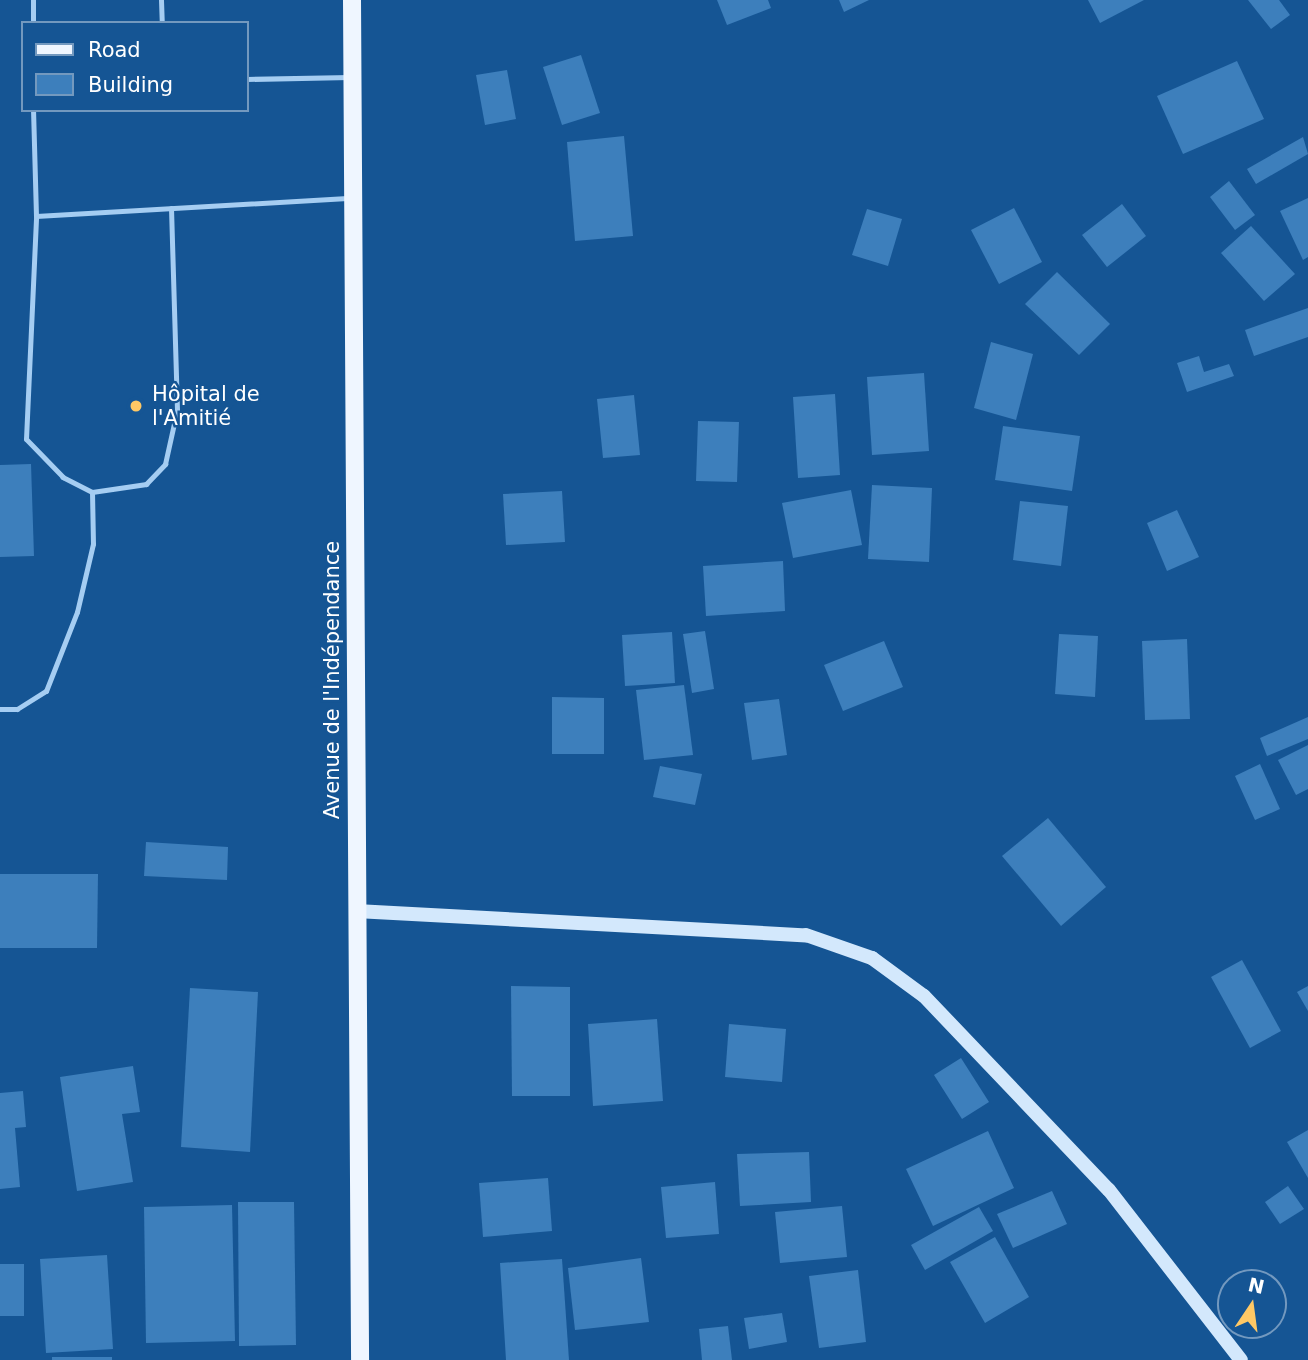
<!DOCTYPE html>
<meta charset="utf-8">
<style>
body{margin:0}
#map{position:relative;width:1308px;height:1360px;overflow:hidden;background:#155594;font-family:"DejaVu Sans",sans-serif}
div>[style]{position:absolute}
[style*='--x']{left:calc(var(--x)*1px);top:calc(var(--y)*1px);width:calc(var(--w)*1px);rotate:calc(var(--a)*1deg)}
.building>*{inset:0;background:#3d7fbc}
.lane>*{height:5px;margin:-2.5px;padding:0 2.5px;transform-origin:2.5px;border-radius:2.5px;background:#a5cdf2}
.secondary>*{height:14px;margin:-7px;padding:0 7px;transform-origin:7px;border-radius:7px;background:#d3e8fc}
.primary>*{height:18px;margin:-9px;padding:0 9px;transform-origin:9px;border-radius:9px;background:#eff6ff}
.dots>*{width:19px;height:19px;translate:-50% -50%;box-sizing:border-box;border:4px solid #155594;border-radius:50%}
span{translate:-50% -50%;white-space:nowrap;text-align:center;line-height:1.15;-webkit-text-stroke:5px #155594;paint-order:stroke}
.poi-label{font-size:21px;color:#fff}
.left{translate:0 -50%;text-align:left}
.street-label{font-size:21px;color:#fff}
.legend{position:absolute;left:21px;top:21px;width:228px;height:91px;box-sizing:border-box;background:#155594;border:2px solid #7399bf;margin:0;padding:9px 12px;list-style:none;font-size:21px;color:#fff}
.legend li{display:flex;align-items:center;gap:14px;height:35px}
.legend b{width:35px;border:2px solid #7399bf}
.north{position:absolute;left:1217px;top:1269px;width:70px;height:70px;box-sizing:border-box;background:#155594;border:2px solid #7399bf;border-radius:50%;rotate:13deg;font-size:19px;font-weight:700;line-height:28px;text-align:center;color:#fff}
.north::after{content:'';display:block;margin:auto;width:24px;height:32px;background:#ffc865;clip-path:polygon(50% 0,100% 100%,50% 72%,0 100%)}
</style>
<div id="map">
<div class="building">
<div style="clip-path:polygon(717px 0,768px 0,771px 8px,727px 25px)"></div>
<div style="clip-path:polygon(839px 0,869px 0,844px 12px)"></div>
<div style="clip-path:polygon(1088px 0,1144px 0,1100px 23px)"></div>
<div style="clip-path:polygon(1248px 0,1279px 0,1290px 15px,1271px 29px)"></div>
<div style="clip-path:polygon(581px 55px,600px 113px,562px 125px,543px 67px)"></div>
<div style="clip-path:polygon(1237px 61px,1264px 119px,1183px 154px,1157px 96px)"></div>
<div style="clip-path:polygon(507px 70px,516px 119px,485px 125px,476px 75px)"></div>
<div style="clip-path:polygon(624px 136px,633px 236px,575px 241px,567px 142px)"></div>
<div style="clip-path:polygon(1303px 137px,1308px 154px,1256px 184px,1247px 169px)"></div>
<div style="clip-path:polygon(1229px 181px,1255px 215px,1235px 230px,1210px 197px)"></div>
<div style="clip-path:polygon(1308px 198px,1308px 257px,1303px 260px,1280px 211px)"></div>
<div style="clip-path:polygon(1122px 204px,1146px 236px,1107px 267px,1082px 235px)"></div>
<div style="clip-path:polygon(1014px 208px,1042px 262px,999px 284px,971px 230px)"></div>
<div style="clip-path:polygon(867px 209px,902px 219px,888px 266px,852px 255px)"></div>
<div style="clip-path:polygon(1251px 226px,1295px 274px,1264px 301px,1221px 253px)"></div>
<div style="clip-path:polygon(1057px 272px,1110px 324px,1079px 355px,1025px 304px)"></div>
<div style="clip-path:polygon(1308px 308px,1308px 337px,1254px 356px,1245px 330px)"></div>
<div style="clip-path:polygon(991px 342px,1033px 354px,1016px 420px,974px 408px)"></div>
<div style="clip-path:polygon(1199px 356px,1204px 372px,1229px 364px,1234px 376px,1187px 392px,1177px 363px)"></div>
<div style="clip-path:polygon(924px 373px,929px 451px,872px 455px,867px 377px)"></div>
<div style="clip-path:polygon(835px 394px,840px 475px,798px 478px,793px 397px)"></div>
<div style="clip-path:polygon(634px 395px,640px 455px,603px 458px,597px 399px)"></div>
<div style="clip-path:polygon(698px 421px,739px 422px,737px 482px,696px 481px)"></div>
<div style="clip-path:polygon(1003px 426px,1080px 436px,1072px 491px,995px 480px)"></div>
<div style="clip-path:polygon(31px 464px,34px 556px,0 557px,0 465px)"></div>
<div style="clip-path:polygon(872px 485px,932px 488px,929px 562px,868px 559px)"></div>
<div style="clip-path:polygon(851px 490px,862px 545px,793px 558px,782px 503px)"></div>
<div style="clip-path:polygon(562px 491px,565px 542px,506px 545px,503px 494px)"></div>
<div style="clip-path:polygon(1020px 501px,1068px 506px,1061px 566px,1013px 560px)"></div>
<div style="clip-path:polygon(1177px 510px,1199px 557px,1167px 571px,1147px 523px)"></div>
<div style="clip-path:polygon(783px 561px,785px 611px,706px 616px,703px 566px)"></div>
<div style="clip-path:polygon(705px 631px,714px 689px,692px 693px,683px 634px)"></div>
<div style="clip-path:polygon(672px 632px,675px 683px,625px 686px,622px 635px)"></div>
<div style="clip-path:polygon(1059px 634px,1098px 636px,1095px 697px,1055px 694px)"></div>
<div style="clip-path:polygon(1187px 639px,1190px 719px,1145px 720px,1142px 641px)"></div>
<div style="clip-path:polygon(884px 641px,903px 687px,843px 711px,824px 665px)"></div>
<div style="clip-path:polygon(684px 685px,693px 755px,644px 760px,636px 690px)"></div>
<div style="clip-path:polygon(552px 697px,604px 698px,604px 754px,552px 754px)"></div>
<div style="clip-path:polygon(779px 699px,787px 755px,752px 760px,744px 703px)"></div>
<div style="clip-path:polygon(1308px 717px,1308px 739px,1267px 756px,1260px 738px)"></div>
<div style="clip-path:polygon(1308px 745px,1308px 789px,1296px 795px,1278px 760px)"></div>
<div style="clip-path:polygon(1260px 764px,1280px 809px,1255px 820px,1235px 776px)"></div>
<div style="clip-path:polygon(660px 766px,702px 774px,695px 805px,653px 797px)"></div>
<div style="clip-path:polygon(1048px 818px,1106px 887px,1061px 926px,1002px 856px)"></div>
<div style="clip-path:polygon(146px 842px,228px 847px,227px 880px,144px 876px)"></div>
<div style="clip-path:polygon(0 874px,98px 874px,97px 948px,0 948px)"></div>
<div style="clip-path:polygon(1242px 960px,1281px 1031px,1250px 1048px,1211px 977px)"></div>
<div style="clip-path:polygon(511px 986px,570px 987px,570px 1096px,512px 1096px)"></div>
<div style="clip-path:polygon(1308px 986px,1308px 1011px,1297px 992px)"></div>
<div style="clip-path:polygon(190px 988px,258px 992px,250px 1152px,181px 1147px)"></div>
<div style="clip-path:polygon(657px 1019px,663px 1101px,593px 1106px,588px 1024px)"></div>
<div style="clip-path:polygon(729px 1024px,786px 1029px,782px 1082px,725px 1077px)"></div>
<div style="clip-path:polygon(961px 1058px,989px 1102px,962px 1119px,934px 1075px)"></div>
<div style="clip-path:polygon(133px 1066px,140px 1112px,122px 1114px,133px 1182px,77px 1191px,60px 1077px)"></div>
<div style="clip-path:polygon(23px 1091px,26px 1127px,15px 1128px,20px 1187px,0 1189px,0 1093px)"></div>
<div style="clip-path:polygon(1308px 1130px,1308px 1178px,1287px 1142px)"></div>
<div style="clip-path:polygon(988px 1131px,1014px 1188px,933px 1226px,906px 1169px)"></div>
<div style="clip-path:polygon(809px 1152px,811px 1202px,740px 1206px,737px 1154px)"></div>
<div style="clip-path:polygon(548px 1178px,552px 1231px,483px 1237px,479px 1183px)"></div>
<div style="clip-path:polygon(715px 1182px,719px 1234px,666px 1238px,661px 1187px)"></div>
<div style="clip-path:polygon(1288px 1186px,1304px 1209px,1280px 1224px,1265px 1202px)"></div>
<div style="clip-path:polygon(1052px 1191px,1067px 1224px,1013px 1248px,997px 1214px)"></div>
<div style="clip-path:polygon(238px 1202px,294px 1202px,296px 1345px,239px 1346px)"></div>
<div style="clip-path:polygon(232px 1205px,235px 1341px,146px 1343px,144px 1207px)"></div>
<div style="clip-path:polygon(842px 1206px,847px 1257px,780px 1263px,775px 1212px)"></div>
<div style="clip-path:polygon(979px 1207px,993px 1231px,925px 1270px,911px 1245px)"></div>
<div style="clip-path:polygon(995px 1237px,1029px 1297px,985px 1323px,950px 1262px)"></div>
<div style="clip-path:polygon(107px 1255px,113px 1349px,46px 1353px,40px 1259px)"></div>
<div style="clip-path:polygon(641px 1258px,649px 1322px,575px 1330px,568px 1268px)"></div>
<div style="clip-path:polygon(562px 1259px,569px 1360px,506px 1360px,500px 1263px)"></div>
<div style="clip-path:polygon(0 1264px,24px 1264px,24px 1316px,0 1316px)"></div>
<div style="clip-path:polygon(858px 1270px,866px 1342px,819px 1348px,809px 1276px)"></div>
<div style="clip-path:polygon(782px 1313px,787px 1342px,749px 1349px,744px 1318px)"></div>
<div style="clip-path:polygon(728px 1326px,732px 1360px,702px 1360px,699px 1329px)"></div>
<div style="clip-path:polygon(52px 1357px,112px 1357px,112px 1360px,52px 1360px)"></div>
</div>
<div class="lane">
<div style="--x:161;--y:0;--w:23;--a:88"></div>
<div style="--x:33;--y:23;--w:23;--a:-90"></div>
<div style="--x:247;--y:79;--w:103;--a:-1.1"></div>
<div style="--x:36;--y:216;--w:316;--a:-3.3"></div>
<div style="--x:92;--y:492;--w:55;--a:-8.4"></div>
<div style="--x:146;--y:484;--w:28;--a:-46"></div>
<div style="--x:165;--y:464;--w:55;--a:-77.5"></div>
<div style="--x:177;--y:410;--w:202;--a:-91.7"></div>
<div style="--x:0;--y:709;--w:17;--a:0"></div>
<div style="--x:17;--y:709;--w:34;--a:-32"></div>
<div style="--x:46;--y:691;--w:85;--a:-68.6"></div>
<div style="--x:77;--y:612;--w:70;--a:-76.8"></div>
<div style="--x:93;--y:544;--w:52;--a:-91.1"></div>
<div style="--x:92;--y:492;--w:33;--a:-153"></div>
<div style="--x:63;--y:477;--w:53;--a:-134.2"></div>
<div style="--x:26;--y:439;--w:223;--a:-87.4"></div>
<div style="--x:36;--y:216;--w:106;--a:-91.6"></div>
</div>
<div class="secondary">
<div style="--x:356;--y:911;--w:451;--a:3.1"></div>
<div style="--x:806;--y:935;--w:70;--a:19.2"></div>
<div style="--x:872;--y:958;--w:64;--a:36.2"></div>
<div style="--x:924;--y:996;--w:268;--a:46.4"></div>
<div style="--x:1109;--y:1190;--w:215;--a:52.2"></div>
</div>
<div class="primary">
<div style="--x:352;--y:0;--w:1360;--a:89.66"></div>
</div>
<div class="dots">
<div style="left:136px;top:406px;background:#ffc865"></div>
</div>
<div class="poi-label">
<span class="left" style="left:152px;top:406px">Hôpital de<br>l'Amitié</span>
</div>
<div class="street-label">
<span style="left:332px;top:680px;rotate:-90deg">Avenue de l'Indépendance</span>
</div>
<ul class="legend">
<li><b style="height:9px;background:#eff6ff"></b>Road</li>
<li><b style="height:19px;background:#3d7fbc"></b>Building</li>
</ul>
<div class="north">N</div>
</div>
